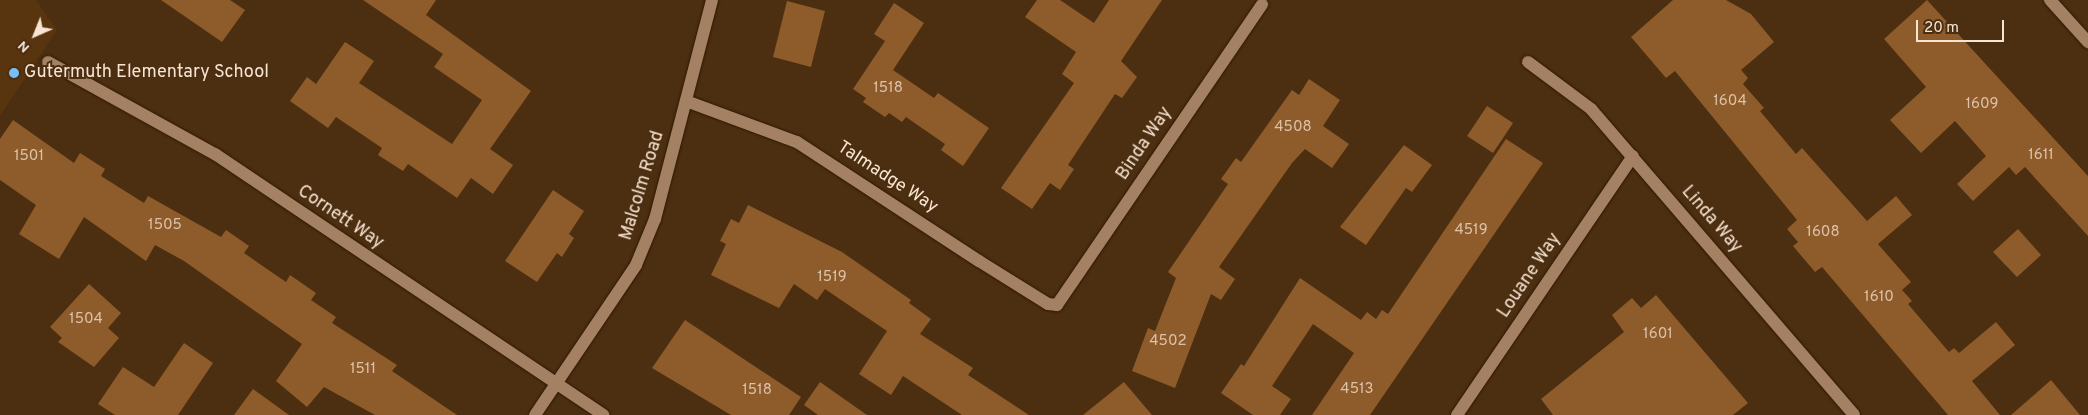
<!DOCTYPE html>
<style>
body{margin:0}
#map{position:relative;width:2088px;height:415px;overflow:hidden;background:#4c2e10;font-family:Overpass,sans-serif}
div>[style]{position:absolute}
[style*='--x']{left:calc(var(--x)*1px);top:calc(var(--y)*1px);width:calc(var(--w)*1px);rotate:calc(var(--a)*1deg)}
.built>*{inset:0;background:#58350f}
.building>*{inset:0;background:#8e5c2b}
.roads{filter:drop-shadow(0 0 1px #2e1802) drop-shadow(0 0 1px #2e1802)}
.minor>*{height:12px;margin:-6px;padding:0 6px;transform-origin:6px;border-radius:6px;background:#a38162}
.dots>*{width:14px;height:14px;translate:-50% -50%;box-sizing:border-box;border:2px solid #4c2e10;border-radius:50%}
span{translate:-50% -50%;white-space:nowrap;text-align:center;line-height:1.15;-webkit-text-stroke:4px #4c2e10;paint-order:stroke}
.number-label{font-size:15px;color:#ddc2a9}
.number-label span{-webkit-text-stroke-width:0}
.poi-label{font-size:18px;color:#f7e4d3}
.left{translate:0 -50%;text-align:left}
.street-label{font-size:18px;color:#f7e4d3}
.north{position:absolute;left:10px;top:10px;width:50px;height:50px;-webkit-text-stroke:4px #4c2e10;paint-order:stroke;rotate:224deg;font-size:14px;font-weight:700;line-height:20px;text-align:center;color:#f7e4d3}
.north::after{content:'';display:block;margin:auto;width:18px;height:22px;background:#f7e4d3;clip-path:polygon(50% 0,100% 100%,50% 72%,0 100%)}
.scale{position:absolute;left:1916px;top:20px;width:88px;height:22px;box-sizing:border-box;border:2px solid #f7e4d3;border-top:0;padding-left:6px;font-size:15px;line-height:18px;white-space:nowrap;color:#f7e4d3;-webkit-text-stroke:4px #4c2e10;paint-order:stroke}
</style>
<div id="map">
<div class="built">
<div style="clip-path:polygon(0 0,36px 0,57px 30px,0 116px)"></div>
</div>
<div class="building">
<div style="clip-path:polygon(161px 0,230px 0,245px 10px,222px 42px)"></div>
<div style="clip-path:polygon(363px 0,436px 0,426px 15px,531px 91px,490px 149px,513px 165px,493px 194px,471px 178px,457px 198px,408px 164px,403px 171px,378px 155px,382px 148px,336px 117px,328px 128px,290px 101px,307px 77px,316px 84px,345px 42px,374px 61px,359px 83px,452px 144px,482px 100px,434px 67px,443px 54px)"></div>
<div style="clip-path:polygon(1037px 0,1060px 0,1094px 23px,1109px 0,1162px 0,1121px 61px,1137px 77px,1122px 98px,1115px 94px,1068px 165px,1074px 169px,1060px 190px,1050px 183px,1032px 209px,1001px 188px,1074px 83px,1062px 74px,1076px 52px,1025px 17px)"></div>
<div style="clip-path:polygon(1673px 0,1726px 0,1751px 14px,1774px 42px,1741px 70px,1748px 78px,1743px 84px,1764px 108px,1760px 111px,1796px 154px,1802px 148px,1867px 221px,1896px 196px,1912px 215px,1878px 244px,1911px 282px,1902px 290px,1912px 301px,1908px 304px,1949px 352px,1954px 348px,1959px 353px,1996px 322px,2015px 345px,1972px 381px,2000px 415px,1948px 415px,1822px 267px,1815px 272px,1793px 246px,1798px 242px,1787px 229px,1797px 220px,1675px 71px,1666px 78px,1631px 37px)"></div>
<div style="clip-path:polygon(1927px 0,2088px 176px,2088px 236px,2025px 167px,2016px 175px,2009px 167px,1973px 201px,1957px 184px,1986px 156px,1955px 121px,1921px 153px,1890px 120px,1926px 87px,1884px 39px)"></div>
<div style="clip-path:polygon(787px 1px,825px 11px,811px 67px,773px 57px)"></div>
<div style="clip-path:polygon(894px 3px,924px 23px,893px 70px,934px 98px,938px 93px,989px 128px,963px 166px,941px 150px,945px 144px,906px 117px,902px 122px,889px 113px,885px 117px,863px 102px,866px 98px,853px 89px,885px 41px,874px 34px)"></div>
<div style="clip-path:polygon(1309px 79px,1340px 100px,1323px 126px,1349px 144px,1332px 168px,1305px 149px,1292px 163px,1219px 267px,1235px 279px,1221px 300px,1211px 294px,1175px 388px,1132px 371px,1148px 328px,1155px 331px,1176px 278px,1168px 272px,1228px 184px,1221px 179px,1236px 158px,1241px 162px,1292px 90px,1299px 95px)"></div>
<div style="clip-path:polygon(1487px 106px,1513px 123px,1493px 153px,1467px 136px)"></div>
<div style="clip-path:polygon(13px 120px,74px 163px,80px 153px,105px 169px,101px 176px,144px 203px,148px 196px,221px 237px,226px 230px,249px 246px,244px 253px,286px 282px,290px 275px,316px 293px,311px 300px,336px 317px,332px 323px,397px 365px,392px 371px,457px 415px,375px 415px,324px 387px,307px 407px,276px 381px,302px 344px,184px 261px,155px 245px,146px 261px,84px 217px,59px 259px,19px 234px,36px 205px,0 180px,0 139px)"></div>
<div style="clip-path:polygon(1506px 139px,1543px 163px,1370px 415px,1312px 415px,1354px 353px,1313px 324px,1272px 386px,1291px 399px,1280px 415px,1253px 415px,1221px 393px,1241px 364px,1244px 366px,1300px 278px,1361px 320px,1367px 312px,1376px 319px,1382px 310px,1388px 314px)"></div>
<div style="clip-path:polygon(1404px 145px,1432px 165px,1412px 192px,1406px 188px,1366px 245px,1340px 227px)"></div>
<div style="clip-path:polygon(553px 190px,584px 211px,569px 234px,574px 238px,562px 257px,557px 253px,537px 282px,505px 261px)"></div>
<div style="clip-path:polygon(748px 205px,842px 252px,911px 300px,909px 303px,931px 319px,920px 334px,973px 368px,968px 375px,1029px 415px,962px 415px,903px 376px,891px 395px,859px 374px,887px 331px,850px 306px,825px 289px,817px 300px,794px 284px,779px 308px,711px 275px,726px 244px,720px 241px,731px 219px,739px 223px)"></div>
<div style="clip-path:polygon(2018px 229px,2041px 255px,2017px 277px,1993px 252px)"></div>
<div style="clip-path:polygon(89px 284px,121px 313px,108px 328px,119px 338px,94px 367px,58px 342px,62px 338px,50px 327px)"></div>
<div style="clip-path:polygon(1656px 295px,1748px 403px,1733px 415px,1553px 415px,1541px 399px,1624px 332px,1612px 315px,1632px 298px,1641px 308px)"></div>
<div style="clip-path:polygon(685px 320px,801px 397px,789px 415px,731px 415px,652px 368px)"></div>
<div style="clip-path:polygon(184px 343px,213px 363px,178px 415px,115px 415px,98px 404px,123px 367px,154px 387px)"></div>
<div style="clip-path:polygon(2051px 380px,2080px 415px,2011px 415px)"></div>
<div style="clip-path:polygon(820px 382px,867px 415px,818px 415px,804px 405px)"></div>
<div style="clip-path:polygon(1124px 382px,1152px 415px,1083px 415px)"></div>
<div style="clip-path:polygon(253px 389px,289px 415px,234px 415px)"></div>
</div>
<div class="roads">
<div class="minor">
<div style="--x:2050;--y:0;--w:57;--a:47.9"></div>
<div style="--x:48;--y:62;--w:191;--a:28.9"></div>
<div style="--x:215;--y:154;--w:468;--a:33.9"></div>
<div style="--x:1528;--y:62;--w:79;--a:36.7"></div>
<div style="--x:1591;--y:109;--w:403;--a:49.3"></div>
<div style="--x:686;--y:101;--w:118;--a:20.3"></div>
<div style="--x:797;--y:142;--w:217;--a:33.2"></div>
<div style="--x:979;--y:261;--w:81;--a:31.9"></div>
<div style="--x:1048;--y:304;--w:9;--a:6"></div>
<div style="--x:1057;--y:305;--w:364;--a:-55.7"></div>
<div style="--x:535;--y:415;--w:181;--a:-56"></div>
<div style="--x:636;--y:265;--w:50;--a:-67.6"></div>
<div style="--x:655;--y:219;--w:226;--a:-75.4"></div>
<div style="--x:1457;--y:415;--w:313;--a:-55.8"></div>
</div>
</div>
<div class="dots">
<div style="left:14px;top:73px;background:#77bff7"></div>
</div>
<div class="number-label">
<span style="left:888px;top:89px">1518</span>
<span style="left:1730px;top:102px">1604</span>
<span style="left:1982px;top:105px">1609</span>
<span style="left:1293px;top:128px">4508</span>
<span style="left:2041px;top:156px">1611</span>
<span style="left:29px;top:157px">1501</span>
<span style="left:165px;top:226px">1505</span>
<span style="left:1471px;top:231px">4519</span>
<span style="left:1823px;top:233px">1608</span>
<span style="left:832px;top:278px">1519</span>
<span style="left:1879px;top:298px">1610</span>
<span style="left:86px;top:320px">1504</span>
<span style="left:1658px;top:335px">1601</span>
<span style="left:1168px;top:342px">4502</span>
<span style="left:363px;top:370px">1511</span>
<span style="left:1357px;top:390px">4513</span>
<span style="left:757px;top:391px">1518</span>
</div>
<div class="poi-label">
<span class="left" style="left:24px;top:73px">Gutermuth Elementary School</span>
</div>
<div class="street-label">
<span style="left:1145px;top:144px;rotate:-56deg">Binda Way</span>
<span style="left:887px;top:178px;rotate:33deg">Talmadge Way</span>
<span style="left:643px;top:186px;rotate:-73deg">Malcolm Road</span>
<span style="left:340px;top:218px;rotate:34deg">Cornett Way</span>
<span style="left:1711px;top:220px;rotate:49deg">Linda Way</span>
<span style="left:1530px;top:276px;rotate:-56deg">Louane Way</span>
</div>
<div class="north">N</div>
<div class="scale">20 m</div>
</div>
